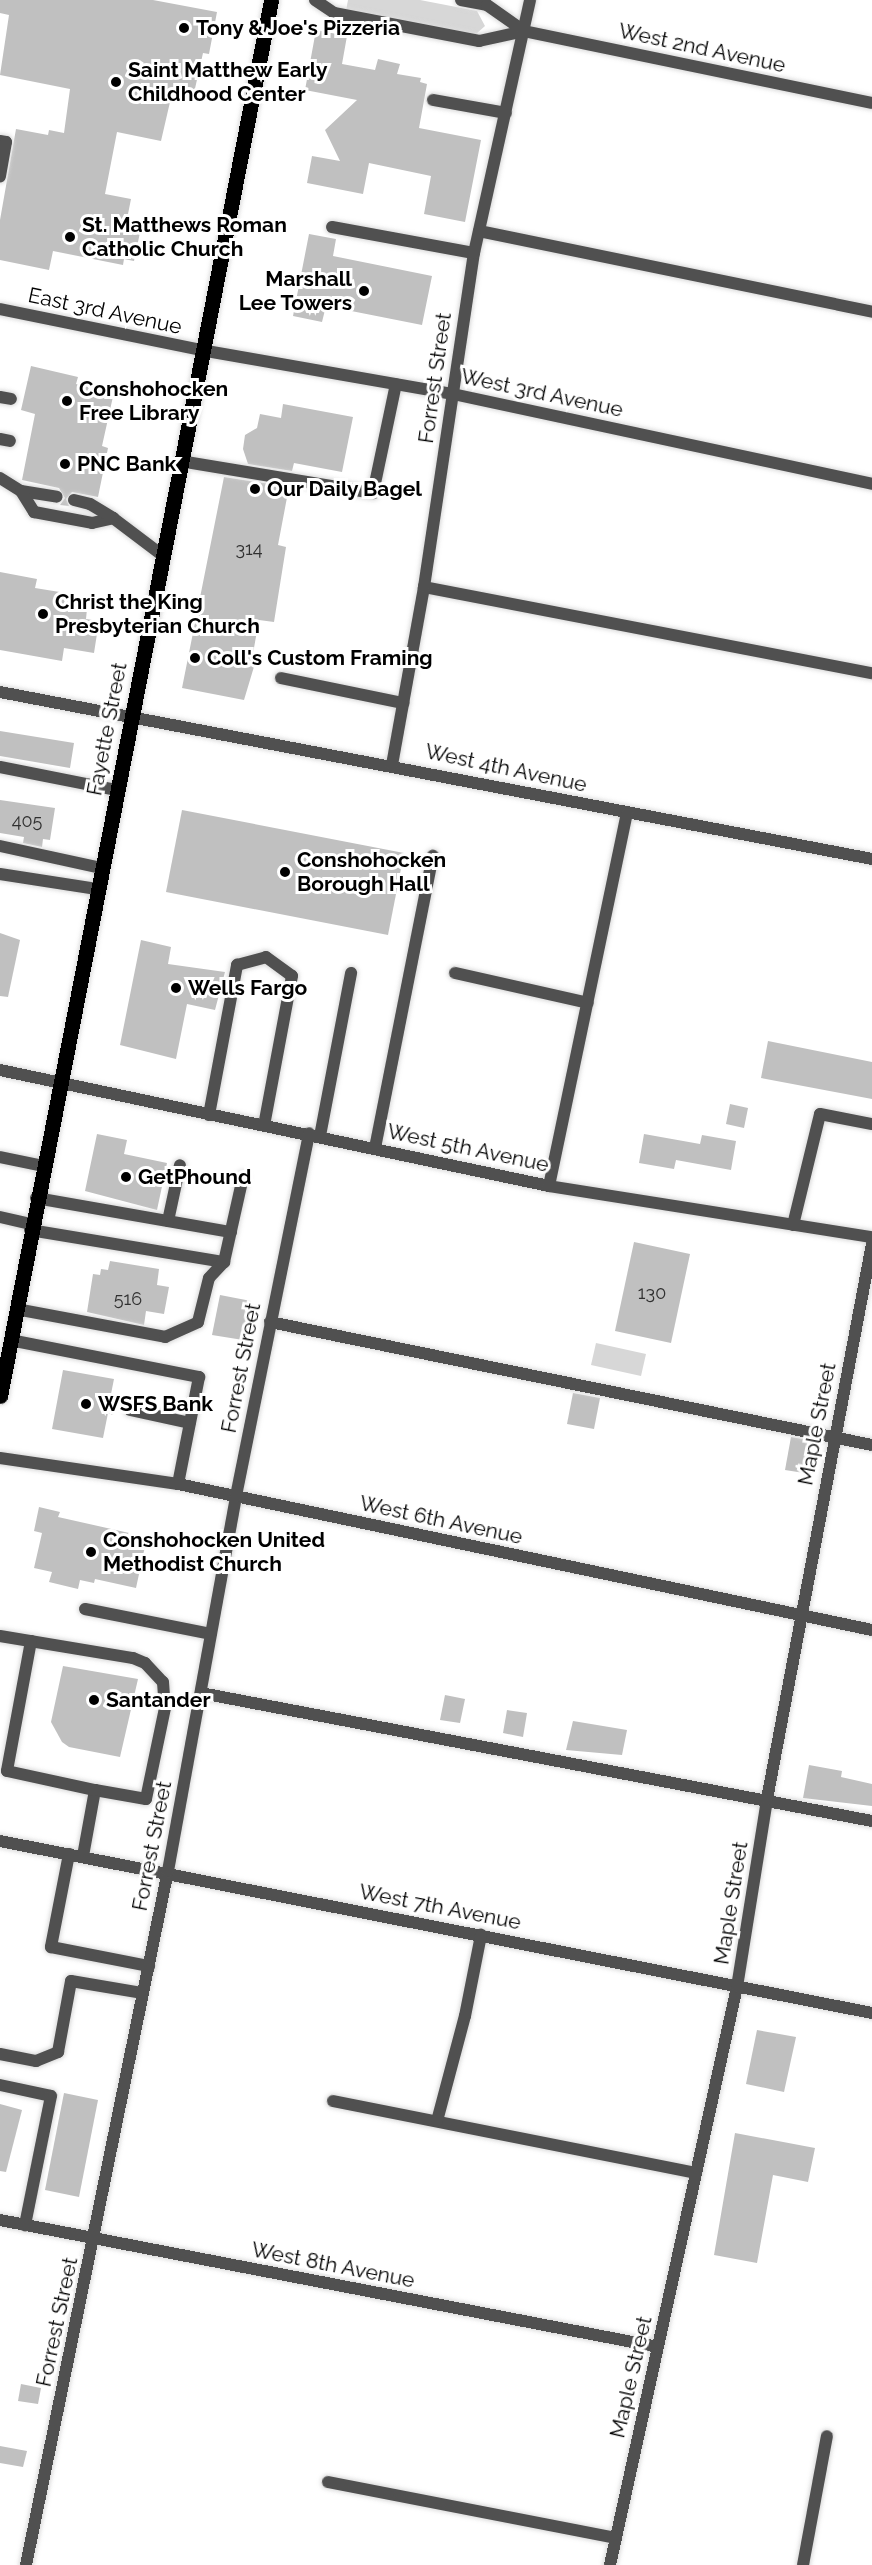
<!DOCTYPE html>
<style>
body{margin:0}
#map{position:relative;width:872px;height:2565px;overflow:hidden;background:#fff;font-family:Raleway,sans-serif}
div>[style]{position:absolute}
[style*='--x']{left:calc(var(--x)*1px);top:calc(var(--y)*1px);width:calc(var(--w)*1px);rotate:calc(var(--a)*1deg)}
.green>*{inset:0;background:#d7d7d7}
.building>*{inset:0;background:#c0c0c0}
.roads{filter:drop-shadow(0 0 2px #dbdbdb) drop-shadow(0 0 2px #dbdbdb)}
.lane>*{height:12px;margin:-6px;padding:0 6px;transform-origin:6px;border-radius:6px;background:#505050}
.street>*{height:12px;margin:-6px;padding:0 6px;transform-origin:6px;border-radius:6px;background:#505050}
.primary>*{height:15px;margin:-7.5px;padding:0 7.5px;transform-origin:7.5px;border-radius:7.5px;background:#000}
.dots>*{width:16px;height:16px;translate:-50% -50%;box-sizing:border-box;border:3px solid #fff;border-radius:50%}
span{translate:-50% -50%;white-space:nowrap;text-align:center;line-height:1.15;-webkit-text-stroke:6px #fff;paint-order:stroke}
.number-label{font-size:18px;color:#303030}
.number-label span{-webkit-text-stroke-width:0}
.poi-label{font-size:21px;color:#000;font-weight:700}
.left{translate:0 -50%;text-align:left}
.right{translate:-100% -50%;text-align:right}
.street-label{font-size:21px;color:#000}
</style>
<div id="map">
<div class="green">
<div style="clip-path:polygon(348px 0,420px 0,477px 11px,485px 26px,476px 34px,346px 11px)"></div>
<div style="clip-path:polygon(596px 1343px,646px 1354px,641px 1376px,591px 1365px)"></div>
</div>
<div class="building">
<div style="clip-path:polygon(0 0,153px 0,217px 12px,209px 54px,203px 53px,194px 93px,173px 89px,161px 141px,117px 132px,105px 194px,131px 199px,127px 219px,142px 223px,134px 261px,124px 259px,123px 265px,53px 251px,49px 270px,0 260px,0 220px,16px 129px,48px 135px,49px 130px,64px 133px,70px 89px,0 75px,9px 15px,0 13px)"></div>
<div style="clip-path:polygon(316px 30px,347px 36px,342px 64px,375px 70px,378px 59px,400px 64px,397px 74px,421px 78px,420px 82px,427px 84px,419px 128px,481px 140px,465px 222px,424px 214px,431px 176px,369px 163px,363px 194px,307px 183px,312px 156px,340px 161px,325px 130px,357px 100px,305px 90px)"></div>
<div style="clip-path:polygon(309px 234px,336px 239px,333px 256px,432px 276px,422px 325px,326px 306px,322px 322px,293px 316px)"></div>
<div style="clip-path:polygon(31px 366px,78px 377px,76px 384px,114px 392px,102px 446px,108px 448px,98px 497px,72px 492px,66px 499px,69px 506px,60px 505px,65px 498px,59px 488px,22px 480px,35px 414px,21px 410px)"></div>
<div style="clip-path:polygon(283px 404px,353px 417px,342px 472px,294px 463px,292px 471px,248px 464px,243px 449px,245px 435px,257px 428px,260px 414px,281px 418px)"></div>
<div style="clip-path:polygon(224px 477px,289px 487px,278px 545px,286px 547px,274px 622px,259px 620px,252px 659px,256px 660px,244px 700px,182px 688px)"></div>
<div style="clip-path:polygon(0 572px,37px 579px,35px 588px,72px 594px,70px 606px,87px 609px,86px 619px,99px 621px,94px 653px,64px 648px,62px 661px,0 650px)"></div>
<div style="clip-path:polygon(0 731px,74px 743px,70px 768px,0 756px)"></div>
<div style="clip-path:polygon(0 800px,55px 808px,50px 840px,43px 839px,42px 847px,23px 843px,24px 837px,0 833px)"></div>
<div style="clip-path:polygon(182px 810px,404px 853px,388px 935px,166px 892px)"></div>
<div style="clip-path:polygon(0 933px,20px 940px,8px 997px,0 996px)"></div>
<div style="clip-path:polygon(141px 940px,171px 947px,168px 964px,225px 972px,215px 1010px,187px 1004px,176px 1059px,120px 1045px)"></div>
<div style="clip-path:polygon(768px 1041px,872px 1062px,872px 1099px,761px 1078px)"></div>
<div style="clip-path:polygon(730px 1104px,748px 1108px,744px 1128px,726px 1124px)"></div>
<div style="clip-path:polygon(97px 1134px,127px 1140px,124px 1154px,167px 1163px,157px 1210px,85px 1191px)"></div>
<div style="clip-path:polygon(644px 1134px,700px 1144px,702px 1135px,736px 1141px,731px 1170px,676px 1160px,674px 1169px,639px 1163px)"></div>
<div style="clip-path:polygon(634px 1242px,690px 1254px,671px 1343px,615px 1331px)"></div>
<div style="clip-path:polygon(110px 1261px,159px 1269px,157px 1285px,169px 1287px,164px 1314px,146px 1311px,144px 1325px,87px 1312px,93px 1274px,100px 1275px,101px 1269px,108px 1270px)"></div>
<div style="clip-path:polygon(220px 1295px,251px 1301px,243px 1340px,212px 1335px)"></div>
<div style="clip-path:polygon(63px 1370px,114px 1379px,111px 1394px,117px 1395px,113px 1415px,108px 1413px,103px 1438px,52px 1429px)"></div>
<div style="clip-path:polygon(573px 1393px,600px 1398px,594px 1429px,567px 1424px)"></div>
<div style="clip-path:polygon(791px 1437px,808px 1440px,804px 1473px,785px 1470px)"></div>
<div style="clip-path:polygon(39px 1507px,60px 1512px,58px 1517px,147px 1537px,136px 1588px,95px 1579px,94px 1583px,80px 1580px,78px 1589px,49px 1582px,52px 1572px,34px 1568px,42px 1533px,34px 1531px)"></div>
<div style="clip-path:polygon(63px 1666px,138px 1679px,120px 1757px,69px 1747px,62px 1742px,51px 1722px)"></div>
<div style="clip-path:polygon(445px 1695px,465px 1699px,460px 1723px,440px 1720px)"></div>
<div style="clip-path:polygon(507px 1710px,527px 1713px,523px 1737px,503px 1733px)"></div>
<div style="clip-path:polygon(573px 1721px,627px 1730px,622px 1755px,566px 1750px)"></div>
<div style="clip-path:polygon(809px 1765px,842px 1771px,841px 1777px,872px 1784px,872px 1806px,803px 1798px)"></div>
<div style="clip-path:polygon(757px 2030px,796px 2037px,784px 2092px,746px 2084px)"></div>
<div style="clip-path:polygon(64px 2093px,98px 2100px,79px 2197px,45px 2190px)"></div>
<div style="clip-path:polygon(0 2104px,22px 2110px,6px 2172px,0 2171px)"></div>
<div style="clip-path:polygon(735px 2133px,815px 2148px,808px 2182px,773px 2175px,757px 2263px,714px 2255px)"></div>
<div style="clip-path:polygon(21px 2384px,41px 2388px,38px 2404px,18px 2401px)"></div>
<div style="clip-path:polygon(0 2446px,27px 2451px,23px 2467px,0 2463px)"></div>
</div>
<div class="roads">
<div class="lane">
<div style="--x:433;--y:100;--w:74;--a:10.1"></div>
<div style="--x:0;--y:141;--w:6;--a:9"></div>
<div style="--x:6;--y:142;--w:35;--a:100"></div>
<div style="--x:332;--y:227;--w:144;--a:10.4"></div>
<div style="--x:0;--y:397;--w:11;--a:10"></div>
<div style="--x:0;--y:439;--w:10;--a:11"></div>
<div style="--x:180;--y:461;--w:196;--a:9.4"></div>
<div style="--x:373;--y:493;--w:111;--a:-78.1"></div>
<div style="--x:0;--y:478;--w:25;--a:32"></div>
<div style="--x:21;--y:491;--w:36;--a:9"></div>
<div style="--x:21;--y:491;--w:25;--a:58"></div>
<div style="--x:34;--y:512;--w:59;--a:10.7"></div>
<div style="--x:92;--y:523;--w:22;--a:-13"></div>
<div style="--x:113;--y:518;--w:61;--a:37.1"></div>
<div style="--x:74;--y:500;--w:16;--a:14"></div>
<div style="--x:90;--y:504;--w:27;--a:31"></div>
<div style="--x:281;--y:678;--w:125;--a:11.6"></div>
<div style="--x:0;--y:767;--w:118;--a:11.2"></div>
<div style="--x:0;--y:846;--w:103;--a:12.3"></div>
<div style="--x:0;--y:874;--w:98;--a:8.8"></div>
<div style="--x:209;--y:1115;--w:153;--a:-79.4"></div>
<div style="--x:237;--y:965;--w:30;--a:-15"></div>
<div style="--x:266;--y:957;--w:32;--a:36"></div>
<div style="--x:292;--y:976;--w:152;--a:100.6"></div>
<div style="--x:320;--y:1136;--w:166;--a:-79.2"></div>
<div style="--x:375;--y:1148;--w:298;--a:-78.8"></div>
<div style="--x:0;--y:1157;--w:44;--a:11.8"></div>
<div style="--x:36;--y:1198;--w:198;--a:9.9"></div>
<div style="--x:0;--y:1217;--w:32;--a:13"></div>
<div style="--x:168;--y:1221;--w:57;--a:-77.9"></div>
<div style="--x:793;--y:1225;--w:114;--a:-76.3"></div>
<div style="--x:820;--y:1114;--w:53;--a:10.9"></div>
<div style="--x:30;--y:1230;--w:197;--a:9.4"></div>
<div style="--x:16;--y:1309;--w:152;--a:10.6"></div>
<div style="--x:165;--y:1337;--w:36;--a:-24"></div>
<div style="--x:198;--y:1322;--w:45;--a:-76"></div>
<div style="--x:209;--y:1278;--w:22;--a:-47"></div>
<div style="--x:224;--y:1262;--w:87;--a:-77.4"></div>
<div style="--x:10;--y:1340;--w:193;--a:11.1"></div>
<div style="--x:199;--y:1377;--w:109;--a:101.1"></div>
<div style="--x:130;--y:1410;--w:61;--a:12.2"></div>
<div style="--x:85;--y:1609;--w:128;--a:11.2"></div>
<div style="--x:0;--y:1636;--w:135;--a:9.4"></div>
<div style="--x:133;--y:1658;--w:13;--a:23"></div>
<div style="--x:145;--y:1663;--w:26;--a:47"></div>
<div style="--x:163;--y:1682;--w:26;--a:86"></div>
<div style="--x:165;--y:1708;--w:93;--a:101.8"></div>
<div style="--x:146;--y:1799;--w:52;--a:-170"></div>
<div style="--x:95;--y:1790;--w:67;--a:100.3"></div>
<div style="--x:31;--y:1641;--w:132;--a:100.5"></div>
<div style="--x:7;--y:1771;--w:90;--a:12.2"></div>
<div style="--x:69;--y:1854;--w:95;--a:101"></div>
<div style="--x:51;--y:1947;--w:100;--a:11"></div>
<div style="--x:0;--y:2054;--w:37;--a:11"></div>
<div style="--x:36;--y:2061;--w:24;--a:-22"></div>
<div style="--x:58;--y:2052;--w:72;--a:-79.6"></div>
<div style="--x:71;--y:1981;--w:73;--a:9.5"></div>
<div style="--x:0;--y:2085;--w:52;--a:12.2"></div>
<div style="--x:51;--y:2096;--w:132;--a:101.4"></div>
</div>
<div class="street">
<div style="--x:315;--y:0;--w:23;--a:34"></div>
<div style="--x:334;--y:13;--w:148;--a:10.9"></div>
<div style="--x:479;--y:41;--w:46;--a:-12.5"></div>
<div style="--x:461;--y:0;--w:26;--a:11"></div>
<div style="--x:487;--y:5;--w:45;--a:35.1"></div>
<div style="--x:524;--y:31;--w:355;--a:11.7"></div>
<div style="--x:479;--y:231;--w:401;--a:11.6"></div>
<div style="--x:0;--y:309;--w:205;--a:11.5"></div>
<div style="--x:201;--y:350;--w:256;--a:9.9"></div>
<div style="--x:453;--y:394;--w:429;--a:12.1"></div>
<div style="--x:424;--y:587;--w:456;--a:10.9"></div>
<div style="--x:0;--y:692;--w:888;--a:10.84"></div>
<div style="--x:392;--y:765;--w:181;--a:-79.8"></div>
<div style="--x:424;--y:587;--w:338;--a:-81.5"></div>
<div style="--x:474;--y:253;--w:259;--a:-77.5"></div>
<div style="--x:455;--y:973;--w:136;--a:12.7"></div>
<div style="--x:0;--y:1070;--w:561;--a:11.93"></div>
<div style="--x:549;--y:1186;--w:327;--a:9"></div>
<div style="--x:549;--y:1186;--w:380;--a:-78.2"></div>
<div style="--x:270;--y:1322;--w:614;--a:11.55"></div>
<div style="--x:0;--y:1458;--w:180;--a:8.3"></div>
<div style="--x:178;--y:1484;--w:709;--a:11.88"></div>
<div style="--x:201;--y:1693;--w:683;--a:10.8"></div>
<div style="--x:0;--y:1841;--w:889;--a:11.16"></div>
<div style="--x:333;--y:2101;--w:370;--a:11.2"></div>
<div style="--x:437;--y:2121;--w:109;--a:-75.1"></div>
<div style="--x:465;--y:2016;--w:83;--a:-78.8"></div>
<div style="--x:0;--y:2220;--w:670;--a:10.92"></div>
<div style="--x:328;--y:2482;--w:292;--a:11"></div>
<div style="--x:26;--y:2565;--w:708;--a:-78.44"></div>
<div style="--x:168;--y:1871;--w:381;--a:-79.7"></div>
<div style="--x:236;--y:1496;--w:370;--a:-78.6"></div>
<div style="--x:610;--y:2565;--w:592;--a:-77.61"></div>
<div style="--x:737;--y:1987;--w:190;--a:-80.9"></div>
<div style="--x:767;--y:1799;--w:565;--a:-79.29"></div>
<div style="--x:803;--y:2565;--w:131;--a:-79.5"></div>
</div>
<div class="primary">
<div style="--x:0;--y:1396;--w:1422;--a:-79.01"></div>
</div>
</div>
<div class="dots">
<div style="left:184px;top:28px;background:#000"></div>
<div style="left:116px;top:82px;background:#000"></div>
<div style="left:70px;top:237px;background:#000"></div>
<div style="left:364px;top:291px;background:#000"></div>
<div style="left:67px;top:401px;background:#000"></div>
<div style="left:65px;top:464px;background:#000"></div>
<div style="left:255px;top:489px;background:#000"></div>
<div style="left:43px;top:614px;background:#000"></div>
<div style="left:195px;top:658px;background:#000"></div>
<div style="left:285px;top:872px;background:#000"></div>
<div style="left:176px;top:988px;background:#000"></div>
<div style="left:126px;top:1177px;background:#000"></div>
<div style="left:86px;top:1404px;background:#000"></div>
<div style="left:91px;top:1552px;background:#000"></div>
<div style="left:94px;top:1700px;background:#000"></div>
</div>
<div class="number-label">
<span style="left:249px;top:549px">314</span>
<span style="left:27px;top:821px">405</span>
<span style="left:652px;top:1293px">130</span>
<span style="left:128px;top:1299px">516</span>
</div>
<div class="poi-label">
<span class="left" style="left:196px;top:28px">Tony &amp; Joe's Pizzeria</span>
<span class="left" style="left:128px;top:82px">Saint Matthew Early<br>Childhood Center</span>
<span class="left" style="left:82px;top:237px">St. Matthews Roman<br>Catholic Church</span>
<span class="right" style="left:352px;top:291px">Marshall<br>Lee Towers</span>
<span class="left" style="left:79px;top:401px">Conshohocken<br>Free Library</span>
<span class="left" style="left:77px;top:464px">PNC Bank</span>
<span class="left" style="left:267px;top:489px">Our Daily Bagel</span>
<span class="left" style="left:55px;top:614px">Christ the King<br>Presbyterian Church</span>
<span class="left" style="left:207px;top:658px">Coll's Custom Framing</span>
<span class="left" style="left:297px;top:872px">Conshohocken<br>Borough Hall</span>
<span class="left" style="left:188px;top:988px">Wells Fargo</span>
<span class="left" style="left:138px;top:1177px">GetPhound</span>
<span class="left" style="left:98px;top:1404px">WSFS Bank</span>
<span class="left" style="left:103px;top:1552px">Conshohocken United<br>Methodist Church</span>
<span class="left" style="left:106px;top:1700px">Santander</span>
</div>
<div class="street-label">
<span style="left:702px;top:48px;rotate:12deg">West 2nd Avenue</span>
<span style="left:105px;top:311px;rotate:12deg">East 3rd Avenue</span>
<span style="left:435px;top:378px;rotate:-82deg">Forrest Street</span>
<span style="left:542px;top:393px;rotate:12deg">West 3rd Avenue</span>
<span style="left:107px;top:729px;rotate:-79deg">Fayette Street</span>
<span style="left:506px;top:768px;rotate:12deg">West 4th Avenue</span>
<span style="left:468px;top:1148px;rotate:12deg">West 5th Avenue</span>
<span style="left:241px;top:1368px;rotate:-79deg">Forrest Street</span>
<span style="left:817px;top:1424px;rotate:-79deg">Maple Street</span>
<span style="left:441px;top:1520px;rotate:12deg">West 6th Avenue</span>
<span style="left:152px;top:1846px;rotate:-79deg">Forrest Street</span>
<span style="left:731px;top:1903px;rotate:-81deg">Maple Street</span>
<span style="left:440px;top:1907px;rotate:11deg">West 7th Avenue</span>
<span style="left:333px;top:2265px;rotate:11deg">West 8th Avenue</span>
<span style="left:57px;top:2322px;rotate:-78deg">Forrest Street</span>
<span style="left:631px;top:2377px;rotate:-77deg">Maple Street</span>
</div>
</div>
